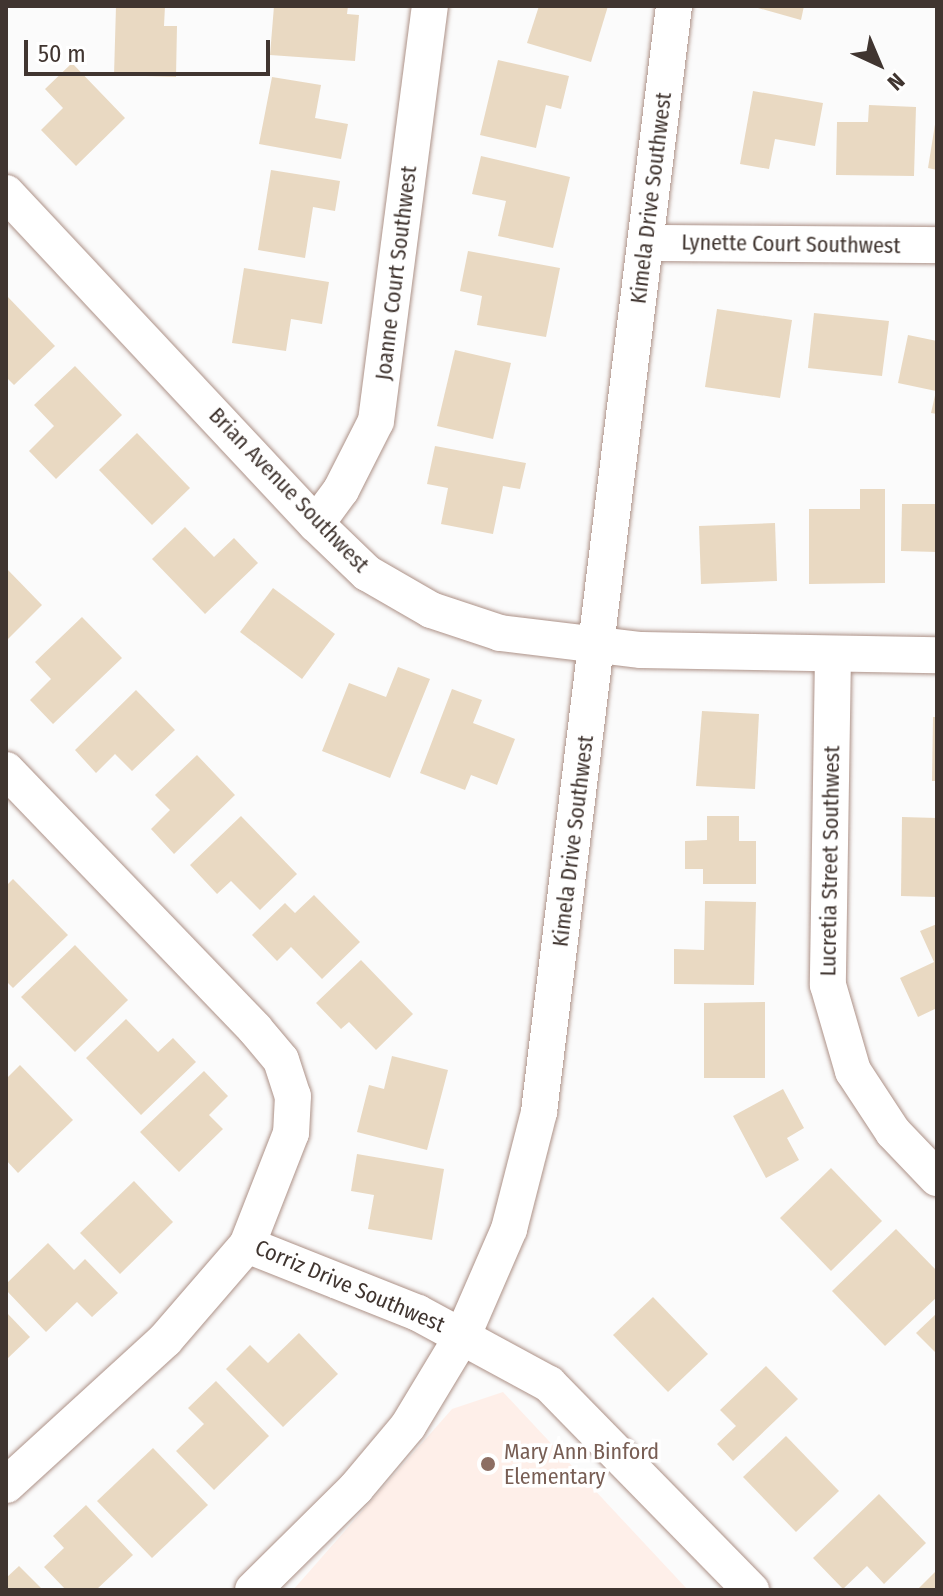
<!DOCTYPE html>
<style>
body{margin:0}
#map{position:relative;width:943px;height:1596px;overflow:hidden;background:#fbfbfb;font-family:"Fira Sans Condensed",sans-serif}
div>[style]{position:absolute}
[style*='--x']{left:calc(var(--x)*1px);top:calc(var(--y)*1px);width:calc(var(--w)*1px);rotate:calc(var(--a)*1deg)}
.built>*{inset:0;background:#feefe9}
.building>*{inset:0;background:#e9d9c2}
.roads{filter:drop-shadow(0 0 2px #ad9288) drop-shadow(0 0 2px #ad9288)}
.minor>*{height:36px;margin:-18px;padding:0 18px;transform-origin:18px;border-radius:18px;background:#fff}
.dots>*{width:22px;height:22px;translate:-50% -50%;box-sizing:border-box;border:4px solid #fff;border-radius:50%}
span{translate:-50% -50%;white-space:nowrap;text-align:center;line-height:1.15;-webkit-text-stroke:7px #fff;paint-order:stroke}
.street-label{font-size:22px;color:#403530}
.education-label{font-size:22px;color:#785e54}
.left{translate:0 -50%;text-align:left}
.frame{position:absolute;inset:0;border:8px solid #403530;pointer-events:none}
.north{position:absolute;left:839px;top:24px;width:80px;height:80px;-webkit-text-stroke:6px #fff;paint-order:stroke;rotate:136deg;font-size:22px;font-weight:700;line-height:32px;text-align:center;color:#403530}
.north::after{content:'';display:block;margin:auto;width:28px;height:36px;background:#403530;clip-path:polygon(50% 0,100% 100%,50% 72%,0 100%)}
.scale{position:absolute;left:24px;top:40px;width:246px;height:36px;box-sizing:border-box;border:4px solid #403530;border-top:0;padding-left:10px;font-size:24px;line-height:28px;white-space:nowrap;color:#403530;-webkit-text-stroke:6px #fff;paint-order:stroke}
</style>
<div id="map">
<div class="built">
<div style="clip-path:polygon(503px 1392px,688px 1590px,293px 1590px,452px 1409px)"></div>
</div>
<div class="building">
<div style="clip-path:polygon(116px 6px,165px 6px,164px 26px,177px 26px,176px 77px,114px 75px)"></div>
<div style="clip-path:polygon(274px 6px,348px 6px,347px 14px,359px 15px,355px 61px,270px 55px)"></div>
<div style="clip-path:polygon(539px 6px,608px 6px,591px 62px,527px 43px)"></div>
<div style="clip-path:polygon(751px 6px,804px 6px,801px 20px)"></div>
<div style="clip-path:polygon(498px 60px,569px 76px,561px 109px,546px 105px,536px 148px,480px 135px)"></div>
<div style="clip-path:polygon(72px 63px,125px 118px,76px 166px,41px 130px,63px 108px,45px 89px)"></div>
<div style="clip-path:polygon(272px 77px,321px 85px,315px 118px,348px 124px,341px 159px,259px 144px)"></div>
<div style="clip-path:polygon(753px 91px,823px 103px,815px 146px,775px 139px,769px 169px,740px 164px)"></div>
<div style="clip-path:polygon(869px 105px,916px 107px,914px 176px,836px 175px,837px 122px,868px 122px)"></div>
<div style="clip-path:polygon(937px 112px,937px 170px,928px 168px)"></div>
<div style="clip-path:polygon(481px 156px,570px 177px,553px 248px,498px 236px,506px 201px,472px 194px)"></div>
<div style="clip-path:polygon(271px 170px,340px 181px,335px 211px,313px 207px,305px 258px,258px 250px)"></div>
<div style="clip-path:polygon(468px 251px,560px 268px,546px 337px,477px 325px,482px 296px,460px 291px)"></div>
<div style="clip-path:polygon(244px 268px,329px 282px,322px 324px,291px 319px,286px 351px,232px 343px)"></div>
<div style="clip-path:polygon(6px 295px,55px 346px,14px 385px,6px 377px)"></div>
<div style="clip-path:polygon(717px 309px,792px 320px,780px 398px,705px 387px)"></div>
<div style="clip-path:polygon(814px 313px,889px 321px,882px 376px,808px 368px)"></div>
<div style="clip-path:polygon(908px 335px,937px 341px,937px 414px,931px 413px,936px 391px,898px 383px)"></div>
<div style="clip-path:polygon(455px 350px,511px 363px,493px 439px,437px 426px)"></div>
<div style="clip-path:polygon(75px 366px,122px 415px,56px 479px,29px 451px,54px 426px,34px 405px)"></div>
<div style="clip-path:polygon(137px 433px,190px 488px,152px 525px,99px 470px)"></div>
<div style="clip-path:polygon(435px 446px,526px 463px,520px 489px,503px 486px,493px 534px,441px 524px,448px 488px,427px 484px)"></div>
<div style="clip-path:polygon(860px 489px,885px 489px,885px 583px,809px 584px,809px 509px,860px 509px)"></div>
<div style="clip-path:polygon(902px 504px,937px 504px,937px 552px,901px 551px)"></div>
<div style="clip-path:polygon(775px 523px,777px 581px,701px 584px,699px 526px)"></div>
<div style="clip-path:polygon(185px 527px,214px 557px,234px 538px,258px 563px,205px 614px,152px 559px)"></div>
<div style="clip-path:polygon(6px 568px,42px 605px,6px 641px)"></div>
<div style="clip-path:polygon(273px 588px,335px 634px,302px 679px,240px 632px)"></div>
<div style="clip-path:polygon(82px 617px,122px 658px,53px 724px,30px 700px,51px 679px,35px 662px)"></div>
<div style="clip-path:polygon(398px 667px,430px 679px,390px 778px,322px 751px,349px 683px,386px 697px)"></div>
<div style="clip-path:polygon(452px 689px,482px 700px,473px 723px,515px 739px,497px 785px,471px 775px,465px 790px,420px 773px)"></div>
<div style="clip-path:polygon(136px 690px,175px 730px,132px 771px,115px 754px,96px 773px,75px 750px)"></div>
<div style="clip-path:polygon(702px 711px,759px 714px,755px 789px,696px 786px)"></div>
<div style="clip-path:polygon(933px 717px,937px 717px,937px 781px,932px 781px)"></div>
<div style="clip-path:polygon(197px 755px,235px 795px,174px 854px,151px 829px,170px 810px,155px 795px)"></div>
<div style="clip-path:polygon(241px 816px,297px 874px,260px 910px,231px 881px,217px 894px,190px 865px)"></div>
<div style="clip-path:polygon(707px 816px,739px 816px,739px 841px,756px 841px,756px 884px,703px 884px,703px 869px,685px 869px,685px 841px,707px 840px)"></div>
<div style="clip-path:polygon(902px 817px,937px 818px,937px 897px,901px 896px)"></div>
<div style="clip-path:polygon(13px 879px,68px 935px,13px 988px,6px 981px,6px 886px)"></div>
<div style="clip-path:polygon(314px 895px,360px 942px,322px 979px,291px 947px,277px 961px,252px 935px,285px 903px,295px 913px)"></div>
<div style="clip-path:polygon(705px 901px,756px 902px,754px 985px,674px 984px,674px 949px,704px 950px)"></div>
<div style="clip-path:polygon(937px 924px,937px 1008px,918px 1017px,900px 978px,934px 962px,920px 931px)"></div>
<div style="clip-path:polygon(75px 945px,128px 1000px,75px 1052px,21px 997px)"></div>
<div style="clip-path:polygon(361px 960px,413px 1014px,376px 1050px,349px 1022px,341px 1029px,316px 1003px)"></div>
<div style="clip-path:polygon(765px 1002px,765px 1078px,704px 1078px,704px 1003px)"></div>
<div style="clip-path:polygon(126px 1019px,158px 1052px,173px 1038px,196px 1062px,141px 1115px,86px 1058px)"></div>
<div style="clip-path:polygon(392px 1056px,448px 1070px,427px 1150px,357px 1132px,369px 1085px,384px 1089px)"></div>
<div style="clip-path:polygon(20px 1065px,73px 1120px,18px 1173px,6px 1160px,6px 1079px)"></div>
<div style="clip-path:polygon(204px 1071px,228px 1096px,209px 1115px,223px 1129px,179px 1172px,140px 1132px)"></div>
<div style="clip-path:polygon(783px 1089px,804px 1128px,787px 1138px,799px 1160px,766px 1178px,733px 1116px)"></div>
<div style="clip-path:polygon(357px 1154px,444px 1169px,432px 1240px,368px 1229px,374px 1195px,351px 1191px)"></div>
<div style="clip-path:polygon(831px 1168px,882px 1221px,831px 1271px,780px 1218px)"></div>
<div style="clip-path:polygon(134px 1181px,173px 1222px,120px 1274px,80px 1233px)"></div>
<div style="clip-path:polygon(896px 1229px,937px 1271px,937px 1297px,885px 1346px,832px 1291px)"></div>
<div style="clip-path:polygon(48px 1243px,74px 1270px,85px 1259px,118px 1293px,92px 1317px,77px 1302px,46px 1332px,6px 1290px,6px 1284px)"></div>
<div style="clip-path:polygon(653px 1297px,708px 1354px,668px 1392px,613px 1335px)"></div>
<div style="clip-path:polygon(6px 1312px,30px 1337px,6px 1360px)"></div>
<div style="clip-path:polygon(937px 1313px,937px 1354px,916px 1333px)"></div>
<div style="clip-path:polygon(299px 1333px,338px 1374px,283px 1427px,226px 1369px,250px 1345px,268px 1363px)"></div>
<div style="clip-path:polygon(766px 1366px,798px 1399px,733px 1461px,717px 1444px,736px 1426px,720px 1410px)"></div>
<div style="clip-path:polygon(216px 1381px,269px 1436px,214px 1490px,176px 1451px,204px 1424px,188px 1408px)"></div>
<div style="clip-path:polygon(786px 1436px,839px 1491px,796px 1532px,743px 1477px)"></div>
<div style="clip-path:polygon(153px 1448px,208px 1505px,152px 1558px,97px 1501px)"></div>
<div style="clip-path:polygon(879px 1494px,926px 1543px,884px 1584px,867px 1566px,843px 1589px,813px 1558px)"></div>
<div style="clip-path:polygon(86px 1505px,133px 1555px,96px 1590px,66px 1590px,44px 1567px,64px 1548px,53px 1536px)"></div>
<div style="clip-path:polygon(19px 1566px,43px 1590px,6px 1590px,6px 1578px)"></div>
<div style="clip-path:polygon(937px 1570px,937px 1590px,917px 1590px)"></div>
</div>
<div class="roads">
<div class="minor">
<div style="--x:6;--y:193;--w:453;--a:46.9"></div>
<div style="--x:316;--y:524;--w:71;--a:43.9"></div>
<div style="--x:367;--y:573;--w:74;--a:30"></div>
<div style="--x:431;--y:610;--w:73;--a:18.4"></div>
<div style="--x:500;--y:633;--w:142;--a:6.9"></div>
<div style="--x:641;--y:650;--w:296;--a:1"></div>
<div style="--x:646;--y:243;--w:291;--a:0.4"></div>
<div style="--x:316;--y:524;--w:42;--a:-53.7"></div>
<div style="--x:341;--y:490;--w:77;--a:-63.1"></div>
<div style="--x:376;--y:421;--w:418;--a:-82.6"></div>
<div style="--x:833;--y:654;--w:331;--a:90.9"></div>
<div style="--x:828;--y:985;--w:90;--a:73.8"></div>
<div style="--x:853;--y:1071;--w:73;--a:56.7"></div>
<div style="--x:893;--y:1132;--w:64;--a:46.3"></div>
<div style="--x:6;--y:770;--w:359;--a:46.1"></div>
<div style="--x:255;--y:1029;--w:40;--a:50"></div>
<div style="--x:281;--y:1060;--w:38;--a:72"></div>
<div style="--x:293;--y:1096;--w:37;--a:93"></div>
<div style="--x:291;--y:1133;--w:120;--a:111.4"></div>
<div style="--x:247;--y:1245;--w:125;--a:130.8"></div>
<div style="--x:165;--y:1340;--w:215;--a:137.6"></div>
<div style="--x:247;--y:1245;--w:184;--a:21.7"></div>
<div style="--x:418;--y:1313;--w:149;--a:28.5"></div>
<div style="--x:549;--y:1384;--w:289;--a:45.6"></div>
<div style="--x:253;--y:1590;--w:145;--a:-44.7"></div>
<div style="--x:356;--y:1488;--w:81;--a:-50"></div>
<div style="--x:408;--y:1426;--w:106;--a:-58.9"></div>
<div style="--x:463;--y:1335;--w:116;--a:-66.5"></div>
<div style="--x:509;--y:1229;--w:121;--a:-75.6"></div>
<div style="--x:539;--y:1112;--w:1114;--a:-83.04"></div>
</div>
</div>
<div class="dots">
<div style="left:488px;top:1464px;background:#8d6e63"></div>
</div>
<div class="street-label">
<span style="left:651px;top:198px;rotate:-83deg">Kimela Drive Southwest</span>
<span style="left:791px;top:244px;rotate:1deg">Lynette Court Southwest</span>
<span style="left:396px;top:273px;rotate:-83deg">Joanne Court Southwest</span>
<span style="left:289px;top:490px;rotate:46deg">Brian Avenue Southwest</span>
<span style="left:573px;top:841px;rotate:-83deg">Kimela Drive Southwest</span>
<span style="left:830px;top:861px;rotate:-89deg">Lucretia Street Southwest</span>
<span style="left:350px;top:1286px;rotate:23deg">Corriz Drive Southwest</span>
</div>
<div class="education-label">
<span class="left" style="left:504px;top:1464px">Mary Ann Binford<br>Elementary</span>
</div>
<div class="frame"></div>
<div class="north">N</div>
<div class="scale">50 m</div>
</div>
